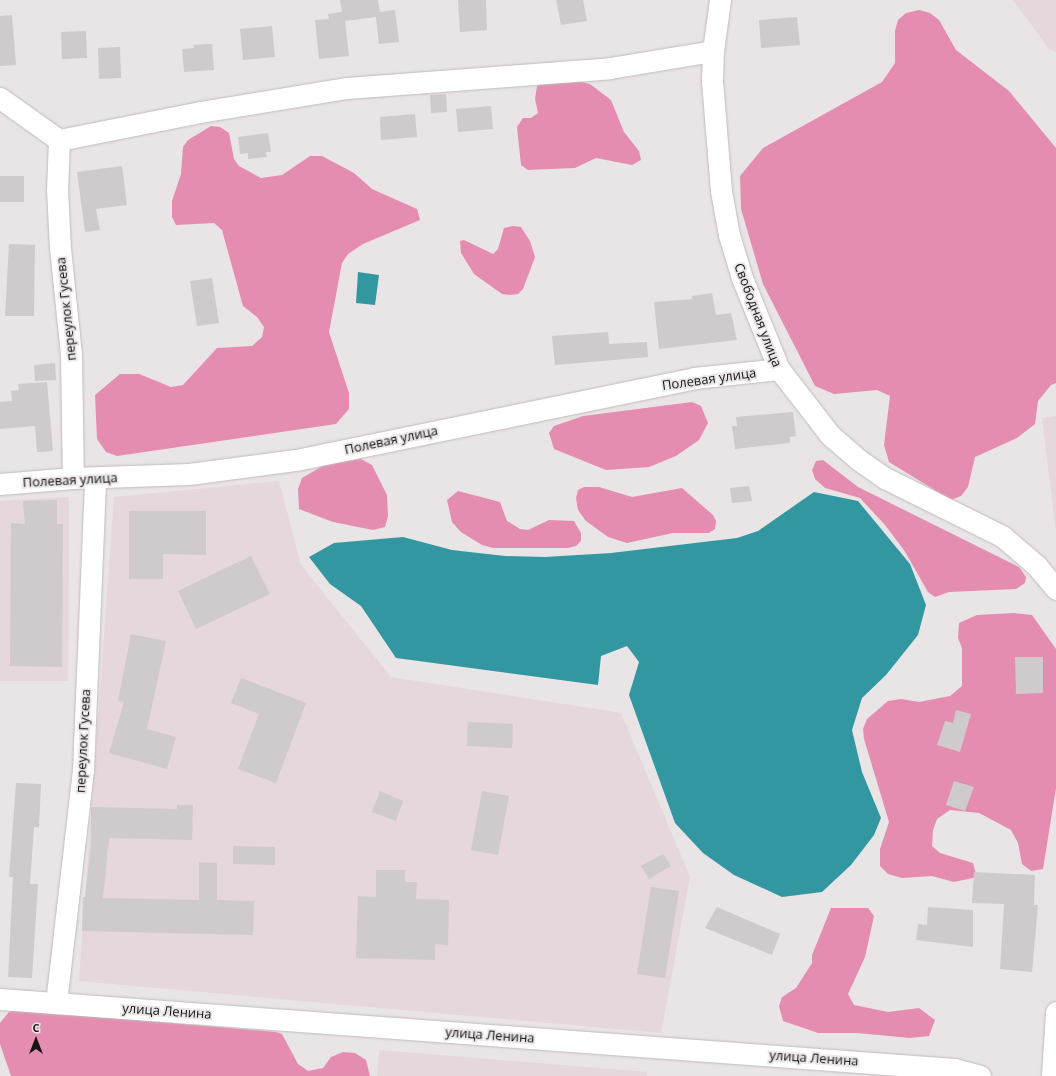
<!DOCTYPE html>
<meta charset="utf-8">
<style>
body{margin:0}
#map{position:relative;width:1056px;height:1076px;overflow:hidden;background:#e9e4e5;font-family:"Open Sans",sans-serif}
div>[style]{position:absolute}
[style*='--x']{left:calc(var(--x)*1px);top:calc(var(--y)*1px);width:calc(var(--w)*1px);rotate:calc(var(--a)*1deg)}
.built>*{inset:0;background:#e5d7dc}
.forest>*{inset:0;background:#e58db0}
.water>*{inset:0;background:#3397a1}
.building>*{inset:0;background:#cfcacc}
.roads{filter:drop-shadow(0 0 1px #c0bbbd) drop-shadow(0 0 1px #c0bbbd)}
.street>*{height:21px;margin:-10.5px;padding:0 10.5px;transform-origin:10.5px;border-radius:10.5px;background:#fff}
span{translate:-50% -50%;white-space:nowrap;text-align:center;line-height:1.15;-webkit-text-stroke:3.5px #e9e4e5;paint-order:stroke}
.street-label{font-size:13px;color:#161415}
.north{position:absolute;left:16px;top:1020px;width:40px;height:40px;-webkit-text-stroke:3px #e9e4e5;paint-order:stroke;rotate:0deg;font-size:11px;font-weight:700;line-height:16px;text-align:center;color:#161415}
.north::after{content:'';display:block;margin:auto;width:14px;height:18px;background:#161415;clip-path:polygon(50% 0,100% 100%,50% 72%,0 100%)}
</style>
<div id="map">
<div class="built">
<div style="clip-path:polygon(1013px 0,1056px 0,1056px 52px,1049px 49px)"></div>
<div style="clip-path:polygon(1056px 416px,1056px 532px,1042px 418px)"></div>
<div style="clip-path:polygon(279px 481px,301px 565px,391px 677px,621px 713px,690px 877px,661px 1033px,79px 981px,114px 497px)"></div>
<div style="clip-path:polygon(69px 497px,68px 681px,0 681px,0 501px)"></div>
<div style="clip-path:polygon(379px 1050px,647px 1072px,647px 1076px,377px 1076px)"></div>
</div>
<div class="forest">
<div style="clip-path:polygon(919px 10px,930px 13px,939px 20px,956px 50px,1009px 91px,1056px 148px,1056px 383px,1051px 385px,1038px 401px,1035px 424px,1017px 438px,975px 457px,968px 487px,961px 496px,951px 500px,889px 462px,884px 445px,890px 396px,877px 390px,834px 394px,815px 386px,763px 284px,741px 209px,740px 176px,763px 148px,882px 82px,895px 63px,895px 31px,898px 20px,906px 13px)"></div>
<div style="clip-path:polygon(571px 79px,590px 84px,611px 100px,624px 132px,639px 151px,641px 160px,632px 165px,596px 158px,575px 168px,528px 170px,521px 165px,517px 127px,523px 118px,531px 118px,538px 113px,535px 99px,537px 86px,541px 82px)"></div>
<div style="clip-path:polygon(211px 126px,220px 127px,229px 133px,234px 159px,239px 166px,261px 178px,282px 175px,310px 156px,322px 156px,354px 173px,372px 189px,417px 209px,420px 220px,363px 244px,348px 254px,342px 263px,329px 332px,349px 393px,349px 409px,336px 424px,117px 456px,106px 452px,97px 439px,95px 395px,120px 374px,139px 374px,171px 387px,183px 385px,217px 348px,252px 346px,262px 337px,264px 327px,257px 317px,243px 306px,222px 230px,214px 223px,176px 225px,172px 217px,172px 201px,181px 174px,183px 147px,188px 140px)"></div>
<div style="clip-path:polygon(513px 226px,521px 227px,530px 241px,535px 257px,523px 289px,518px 294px,510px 295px,502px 294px,474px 274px,461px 253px,460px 241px,464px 240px,493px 254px,498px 249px,504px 228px)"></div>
<div style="clip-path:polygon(692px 402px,701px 406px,708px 423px,699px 440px,676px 456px,649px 467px,606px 470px,554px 449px,549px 433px,554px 426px,583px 416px)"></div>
<div style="clip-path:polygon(361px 459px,372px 465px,387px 495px,388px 516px,385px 527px,373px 530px,333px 522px,299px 509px,298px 489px,302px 478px,326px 464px)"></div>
<div style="clip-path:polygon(823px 460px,858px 487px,1019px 567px,1026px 577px,1025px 583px,1016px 589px,949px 592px,935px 597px,928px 592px,904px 550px,885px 525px,860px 498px,825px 488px,815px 479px,812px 470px,816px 461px)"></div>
<div style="clip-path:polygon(584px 487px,599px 487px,632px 497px,682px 488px,713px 515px,716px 521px,715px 529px,709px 533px,673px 533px,627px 543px,608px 537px,586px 521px,578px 510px,576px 498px,578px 490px)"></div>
<div style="clip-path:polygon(458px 491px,500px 502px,507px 521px,520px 529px,528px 530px,549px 520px,574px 521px,581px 533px,581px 541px,576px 546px,568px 548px,493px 548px,482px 545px,461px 532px,452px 522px,447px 500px)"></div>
<div style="clip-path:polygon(1014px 613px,1032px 615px,1056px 649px,1056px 788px,1043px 869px,1031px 871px,1022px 864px,1018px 843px,1011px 830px,979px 813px,950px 810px,937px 819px,933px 830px,932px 846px,940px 853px,973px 863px,976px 874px,973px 878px,954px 882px,932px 876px,902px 878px,888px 874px,880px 866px,880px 849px,889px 822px,864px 739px,863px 729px,867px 719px,888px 701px,901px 699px,919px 702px,950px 696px,962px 686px,962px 648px,958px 638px,959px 623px,977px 615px)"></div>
<div style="clip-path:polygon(831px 908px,868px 908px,874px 916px,865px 957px,848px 994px,854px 1005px,888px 1012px,919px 1008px,935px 1020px,929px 1036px,910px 1038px,857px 1033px,818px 1033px,783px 1021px,779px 1006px,782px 997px,796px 988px,812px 963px,812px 955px)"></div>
<div style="clip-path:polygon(18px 1010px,276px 1032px,282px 1034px,298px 1064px,308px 1071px,323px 1068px,331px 1057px,343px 1052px,355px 1053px,366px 1060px,370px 1076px,11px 1076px,0 1044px,0 1023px,9px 1012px)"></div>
</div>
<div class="water">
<div style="clip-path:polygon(358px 272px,379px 275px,375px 305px,356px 303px)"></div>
<div style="clip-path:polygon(814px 492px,858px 501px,910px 564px,926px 605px,918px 635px,886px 675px,862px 698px,852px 730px,862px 772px,881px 818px,874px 835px,851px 865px,822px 892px,782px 897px,734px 875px,703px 853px,675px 823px,629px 695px,639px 662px,627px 646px,601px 656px,598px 685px,396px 658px,361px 606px,330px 584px,309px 557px,334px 543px,403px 537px,452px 550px,505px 556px,545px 557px,611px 553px,737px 538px,758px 531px)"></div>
</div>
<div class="building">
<div style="clip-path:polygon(340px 0,378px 0,380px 12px,395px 10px,399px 42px,379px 44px,376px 17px,345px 21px,349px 56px,319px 59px,315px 20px,329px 19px,328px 14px,342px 12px)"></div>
<div style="clip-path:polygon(458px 0,486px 0,487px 30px,460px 32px)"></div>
<div style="clip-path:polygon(556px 0,583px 0,587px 21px,561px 25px)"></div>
<div style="clip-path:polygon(12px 15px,16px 65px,0 66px,0 16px)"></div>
<div style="clip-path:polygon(797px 17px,800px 45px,761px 48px,759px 20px)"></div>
<div style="clip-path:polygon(272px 26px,275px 57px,243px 60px,240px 29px)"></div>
<div style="clip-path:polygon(86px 31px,87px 58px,62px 59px,61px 32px)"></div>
<div style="clip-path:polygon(212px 44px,214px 70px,184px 72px,182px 49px,194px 48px,193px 45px)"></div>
<div style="clip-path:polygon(120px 47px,121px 78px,99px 79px,98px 48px)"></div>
<div style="clip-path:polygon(446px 94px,447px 112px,431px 113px,430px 95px)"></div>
<div style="clip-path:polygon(491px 106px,493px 129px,458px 132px,456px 109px)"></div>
<div style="clip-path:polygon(415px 114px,417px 137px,381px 140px,380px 117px)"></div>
<div style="clip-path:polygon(268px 133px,271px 152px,266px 152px,267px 157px,248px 159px,248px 153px,240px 154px,238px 137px)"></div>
<div style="clip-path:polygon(122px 166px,127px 205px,96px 209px,100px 230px,85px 232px,77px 172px)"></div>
<div style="clip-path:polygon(0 176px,24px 176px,24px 202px,0 202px)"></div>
<div style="clip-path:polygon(9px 244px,35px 245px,34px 316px,5px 316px)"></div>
<div style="clip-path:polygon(212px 278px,219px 323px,197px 326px,190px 281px)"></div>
<div style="clip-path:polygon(712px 293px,716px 315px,731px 313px,737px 340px,659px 349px,654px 302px,692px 299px,692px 296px)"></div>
<div style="clip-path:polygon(608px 332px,609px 344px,647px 342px,648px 357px,555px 365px,552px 336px)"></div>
<div style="clip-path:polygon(55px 363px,56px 380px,35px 381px,34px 365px)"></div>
<div style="clip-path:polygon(47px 382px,53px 451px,37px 452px,35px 426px,0 429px,0 402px,12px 401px,11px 391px,19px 390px,18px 384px)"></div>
<div style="clip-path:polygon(793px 412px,796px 436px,790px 437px,790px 443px,735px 449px,732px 426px,737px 426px,736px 417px)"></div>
<div style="clip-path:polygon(749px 486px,752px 501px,732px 503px,730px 488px)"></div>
<div style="clip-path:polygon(57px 500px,57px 524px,63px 524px,62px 667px,10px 666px,11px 523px,25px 524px,23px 501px)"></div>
<div style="clip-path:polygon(129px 511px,206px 511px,206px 555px,163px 554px,163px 579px,129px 579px)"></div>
<div style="clip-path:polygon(251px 556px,270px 594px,196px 629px,178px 591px)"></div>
<div style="clip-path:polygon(131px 634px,166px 641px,147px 729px,176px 737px,167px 769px,109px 753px,124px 702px,118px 701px)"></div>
<div style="clip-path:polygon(1015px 657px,1043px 657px,1043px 693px,1016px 694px)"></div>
<div style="clip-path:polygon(241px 678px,306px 703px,276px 783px,238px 769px,259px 714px,231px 703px)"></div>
<div style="clip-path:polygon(956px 710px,971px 714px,960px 752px,937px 745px,945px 721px,953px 723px)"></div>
<div style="clip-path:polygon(468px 722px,513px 724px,512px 748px,467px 746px)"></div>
<div style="clip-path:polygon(954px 781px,974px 787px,965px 811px,946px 805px)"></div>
<div style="clip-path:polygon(16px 783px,41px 784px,39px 827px,34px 827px,30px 884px,38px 884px,32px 978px,8px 977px,13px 877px,9px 877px)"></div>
<div style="clip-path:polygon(380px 791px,403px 801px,396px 821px,372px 812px)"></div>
<div style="clip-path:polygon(482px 791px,509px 796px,498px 855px,471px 850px)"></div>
<div style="clip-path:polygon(177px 805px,193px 805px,192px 840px,109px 838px,103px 898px,199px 900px,199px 862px,217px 863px,217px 900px,254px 901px,253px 935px,82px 931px,83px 897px,85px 897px,91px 845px,91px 807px,177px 809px)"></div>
<div style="clip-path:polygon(233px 846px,275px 847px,275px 865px,233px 864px)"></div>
<div style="clip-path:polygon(663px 854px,671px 866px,649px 879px,641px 866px)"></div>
<div style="clip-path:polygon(376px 870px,405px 870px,405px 882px,417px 882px,416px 899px,449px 900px,448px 945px,435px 944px,435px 960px,356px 958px,358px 896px,376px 897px)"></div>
<div style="clip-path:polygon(974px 872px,1035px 875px,1034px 905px,1038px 905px,1032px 972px,1000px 969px,1004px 904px,972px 903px)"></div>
<div style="clip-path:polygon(651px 887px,679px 891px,665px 978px,637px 974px)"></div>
<div style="clip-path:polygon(717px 907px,780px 934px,772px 955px,705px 928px)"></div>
<div style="clip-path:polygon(928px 907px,973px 910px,973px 947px,916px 940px,918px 924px,927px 925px)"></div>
</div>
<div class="roads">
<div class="street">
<div style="--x:720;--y:0;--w:51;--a:97.8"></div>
<div style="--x:713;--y:51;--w:30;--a:92"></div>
<div style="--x:712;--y:81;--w:110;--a:85.3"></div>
<div style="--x:721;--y:191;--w:45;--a:79.7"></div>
<div style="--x:729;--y:235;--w:45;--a:73.2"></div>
<div style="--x:742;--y:278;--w:98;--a:67.9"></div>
<div style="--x:779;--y:369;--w:83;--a:52.3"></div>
<div style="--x:830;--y:435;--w:38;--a:41"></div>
<div style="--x:859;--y:460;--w:32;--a:35"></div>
<div style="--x:885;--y:478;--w:131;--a:26.4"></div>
<div style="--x:1002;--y:536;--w:45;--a:40.5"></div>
<div style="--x:1036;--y:565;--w:31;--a:50"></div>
<div style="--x:0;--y:98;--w:72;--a:35.4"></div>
<div style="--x:59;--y:140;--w:144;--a:-11.2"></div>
<div style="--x:200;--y:112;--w:149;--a:-9.3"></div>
<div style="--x:347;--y:88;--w:264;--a:-4.3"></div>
<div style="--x:610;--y:68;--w:104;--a:-9.4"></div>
<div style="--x:59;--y:140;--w:49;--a:92.3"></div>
<div style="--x:57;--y:189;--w:59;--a:87.1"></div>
<div style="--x:60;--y:248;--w:108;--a:84.1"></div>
<div style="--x:71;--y:355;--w:123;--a:89.1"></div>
<div style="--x:0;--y:484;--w:73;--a:-4.7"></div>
<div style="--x:73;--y:478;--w:116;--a:-2"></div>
<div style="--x:189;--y:474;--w:108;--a:-7.5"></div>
<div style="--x:296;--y:460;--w:406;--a:-11.6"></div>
<div style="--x:694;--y:378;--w:85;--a:-6"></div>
<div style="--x:0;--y:999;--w:957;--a:4.2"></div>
<div style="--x:954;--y:1069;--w:27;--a:15"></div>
<div style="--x:56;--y:1003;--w:236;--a:-83.4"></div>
<div style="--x:83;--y:769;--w:290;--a:-87.6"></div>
<div style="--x:1052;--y:1076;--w:64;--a:-86.4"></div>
</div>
</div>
<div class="street-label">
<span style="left:66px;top:309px;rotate:-96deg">переулок Гусева</span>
<span style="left:758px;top:315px;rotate:69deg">Свободная улица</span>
<span style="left:709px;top:379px;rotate:-8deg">Полевая улица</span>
<span style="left:391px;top:440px;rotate:-12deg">Полевая улица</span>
<span style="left:70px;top:480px;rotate:-3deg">Полевая улица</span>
<span style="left:83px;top:741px;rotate:-87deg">переулок Гусева</span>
<span style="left:167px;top:1011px;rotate:4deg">улица Ленина</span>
<span style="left:490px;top:1035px;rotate:4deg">улица Ленина</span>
<span style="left:814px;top:1058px;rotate:4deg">улица Ленина</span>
</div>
<div class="north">С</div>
</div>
